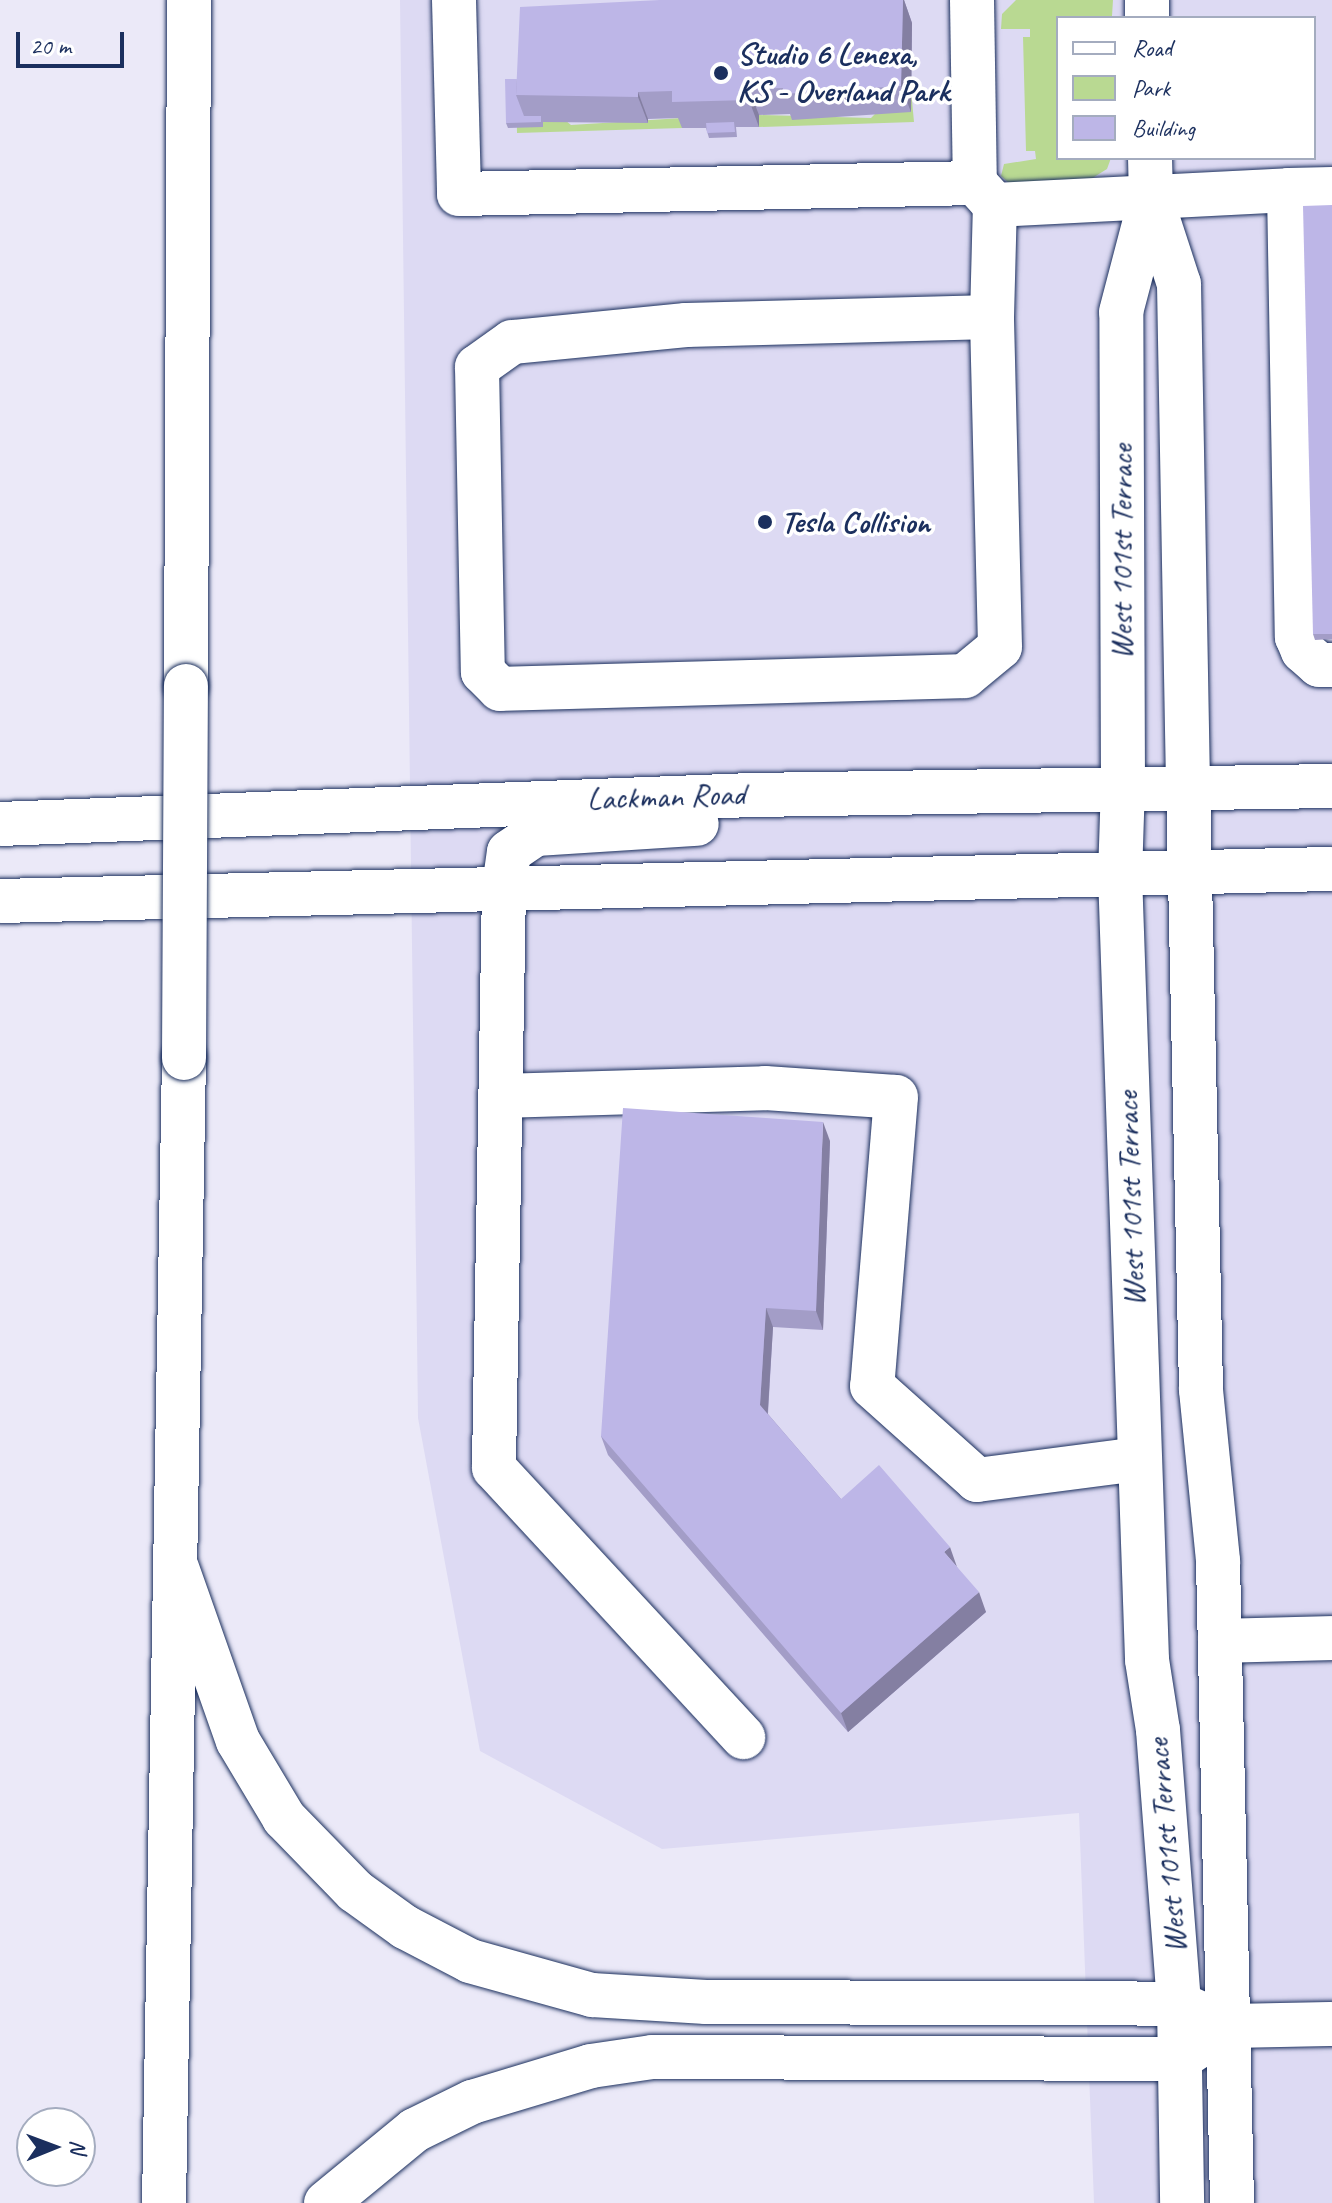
<!DOCTYPE html>
<style>
body{margin:0}
#map{position:relative;width:1332px;height:2203px;overflow:hidden;background:#ebe9f8;font-family:Caveat,sans-serif}
div>[style]{position:absolute}
[style*='--x']{left:calc(var(--x)*1px);top:calc(var(--y)*1px);width:calc(var(--w)*1px);rotate:calc(var(--a)*1deg)}
.built>*{inset:0;background:#dddaf3}
.green>*{inset:0;background:#b9d992}
.roads{filter:drop-shadow(0 0 2px #1b2f5e) drop-shadow(0 0 2px #1b2f5e)}
.minor>*{height:44px;margin:-22px;padding:0 22px;transform-origin:22px;border-radius:22px;background:#fff}
.major>*{height:44px;margin:-22px;padding:0 22px;transform-origin:22px;border-radius:22px;background:#fff}
.highway>*{height:44px;margin:-22px;padding:0 22px;transform-origin:22px;border-radius:22px;background:#fff}
.bridges{filter:drop-shadow(0 0 2px #1b2f5e) drop-shadow(0 0 2px #1b2f5e)}
.highway-bridge>*{height:44px;margin:-22px;padding:0 22px;transform-origin:22px;border-radius:22px;background:#fff}
.wall>*{inset:0;background:#a39dc7}
.shaded-wall>*{inset:0;background:#847fa2}
.building>*{inset:0;background:#bdb6e7}
.dots>*{width:22px;height:22px;translate:-50% -50%;box-sizing:border-box;border:4px solid #fff;border-radius:50%}
span{translate:-50% -50%;white-space:nowrap;text-align:center;line-height:1.15;-webkit-text-stroke:7px #fff;paint-order:stroke}
.poi-label{font-size:32px;color:#1b2f5e;font-weight:700}
.left{translate:0 -50%;text-align:left}
.street-label{font-size:32px;color:#1b2f5e}
.legend{position:absolute;left:1056px;top:16px;width:260px;height:144px;box-sizing:border-box;background:#fff;border:2px solid #a4acbf;margin:0;padding:10px 14px;list-style:none;font-size:24px;color:#1b2f5e}
.legend li{display:flex;align-items:center;gap:16px;height:40px}
.legend b{width:40px;border:2px solid #a4acbf}
.north{position:absolute;left:16px;top:2107px;width:80px;height:80px;box-sizing:border-box;background:#fff;border:2px solid #a4acbf;border-radius:50%;rotate:89deg;font-size:22px;font-weight:700;line-height:32px;text-align:center;color:#1b2f5e}
.north::after{content:'';display:block;margin:auto;width:28px;height:36px;background:#1b2f5e;clip-path:polygon(50% 0,100% 100%,50% 72%,0 100%)}
.scale{position:absolute;left:16px;top:32px;width:108px;height:36px;box-sizing:border-box;border:4px solid #1b2f5e;border-top:0;padding-left:10px;font-size:24px;line-height:28px;white-space:nowrap;color:#1b2f5e;-webkit-text-stroke:6px #fff;paint-order:stroke}
</style>
<div id="map">
<div class="built">
<div style="clip-path:polygon(evenodd,400px 0,1332px 0,1332px 2203px,1094px 2203px,1079px 1813px,662px 1849px,480px 1751px,418px 1418px,400px 0,1058px 18px,1314px 18px,1314px 158px,1058px 158px,1058px 18px)"></div>
</div>
<div class="green">
<div style="clip-path:polygon(1016px 0,1113px 0,1112px 16px,1105px 18px,1058px 18px,1058px 158px,1111px 158px,1107px 169px,1086px 182px,1010px 184px,1001px 176px,1004px 164px,1036px 159px,1035px 151px,1026px 151px,1023px 37px,1030px 37px,1030px 29px,1001px 29px,1002px 14px)"></div>
<div style="clip-path:polygon(910px 79px,914px 122px,759px 127px,759px 115px,871px 118px)"></div>
<div style="clip-path:polygon(516px 80px,571px 125px,682px 118px,682px 128px,517px 133px)"></div>
</div>
<div class="roads">
<div class="minor">
<div style="--x:454;--y:0;--w:194;--a:88.5"></div>
<div style="--x:459;--y:194;--w:516;--a:-1.22"></div>
<div style="--x:975;--y:183;--w:30;--a:48"></div>
<div style="--x:995;--y:205;--w:294;--a:-2.9"></div>
<div style="--x:1289;--y:190;--w:447;--a:89"></div>
<div style="--x:1297;--y:637;--w:15;--a:67"></div>
<div style="--x:1303;--y:651;--w:21;--a:41"></div>
<div style="--x:1319;--y:665;--w:13;--a:0"></div>
<div style="--x:972;--y:0;--w:183;--a:89.1"></div>
<div style="--x:1147;--y:0;--w:18;--a:90"></div>
<div style="--x:1289;--y:190;--w:43;--a:-1.3"></div>
<div style="--x:1151;--y:198;--w:90;--a:72"></div>
<div style="--x:1179;--y:284;--w:500;--a:88.97"></div>
<div style="--x:992;--y:317;--w:306;--a:178.5"></div>
<div style="--x:686;--y:325;--w:175;--a:174.4"></div>
<div style="--x:512;--y:342;--w:43;--a:144.5"></div>
<div style="--x:477;--y:367;--w:305;--a:88.9"></div>
<div style="--x:483;--y:672;--w:24;--a:45"></div>
<div style="--x:500;--y:689;--w:465;--a:-1.6"></div>
<div style="--x:965;--y:676;--w:45;--a:-39.6"></div>
<div style="--x:1000;--y:647;--w:330;--a:-91.4"></div>
<div style="--x:992;--y:317;--w:112;--a:-88.5"></div>
<div style="--x:1123;--y:785;--w:473;--a:-90.2"></div>
<div style="--x:1121;--y:312;--w:118;--a:-75.3"></div>
<div style="--x:1151;--y:198;--w:40;--a:-91.4"></div>
<div style="--x:504;--y:887;--w:581;--a:90.99"></div>
<div style="--x:494;--y:1468;--w:367;--a:47.2"></div>
<div style="--x:500;--y:1096;--w:265;--a:-1.7"></div>
<div style="--x:765;--y:1088;--w:131;--a:3.9"></div>
<div style="--x:896;--y:1097;--w:290;--a:94.7"></div>
<div style="--x:872;--y:1386;--w:141;--a:41.8"></div>
<div style="--x:977;--y:1480;--w:163;--a:-7.4"></div>
<div style="--x:1220;--y:1641;--w:112;--a:-1.5"></div>
<div style="--x:1229;--y:2026;--w:103;--a:-1.1"></div>
</div>
<div class="major">
<div style="--x:1188;--y:784;--w:606;--a:88.77"></div>
<div style="--x:1201;--y:1390;--w:172;--a:84.3"></div>
<div style="--x:1218;--y:1561;--w:642;--a:88.75"></div>
<div style="--x:1123;--y:785;--w:89;--a:91.9"></div>
<div style="--x:1120;--y:874;--w:786;--a:88.03"></div>
<div style="--x:1147;--y:1660;--w:71;--a:81.1"></div>
<div style="--x:1158;--y:1730;--w:275;--a:85.6"></div>
<div style="--x:1179;--y:2004;--w:199;--a:89.1"></div>
<div style="--x:0;--y:824;--w:753;--a:-2.21"></div>
<div style="--x:752;--y:795;--w:580;--a:-0.89"></div>
<div style="--x:504;--y:887;--w:35;--a:-82"></div>
<div style="--x:509;--y:852;--w:32;--a:-34"></div>
<div style="--x:536;--y:834;--w:161;--a:-3.6"></div>
<div style="--x:0;--y:901;--w:1332;--a:-1.38"></div>
</div>
<div class="highway">
<div style="--x:186;--y:686;--w:686;--a:-89.75"></div>
<div style="--x:177;--y:1568;--w:183;--a:70.6"></div>
<div style="--x:238;--y:1741;--w:90;--a:59.1"></div>
<div style="--x:284;--y:1818;--w:102;--a:45.8"></div>
<div style="--x:355;--y:1891;--w:62;--a:35.8"></div>
<div style="--x:405;--y:1927;--w:73;--a:27.6"></div>
<div style="--x:470;--y:1961;--w:127;--a:15.6"></div>
<div style="--x:592;--y:1995;--w:114;--a:3.5"></div>
<div style="--x:706;--y:2002;--w:473;--a:0.2"></div>
<div style="--x:1179;--y:2004;--w:55;--a:23.7"></div>
<div style="--x:164;--y:2203;--w:1145;--a:-89"></div>
<div style="--x:326;--y:2203;--w:115;--a:-39.4"></div>
<div style="--x:415;--y:2130;--w:64;--a:-26.2"></div>
<div style="--x:472;--y:2102;--w:124;--a:-16.8"></div>
<div style="--x:591;--y:2066;--w:62;--a:-8.4"></div>
<div style="--x:652;--y:2057;--w:527;--a:0.22"></div>
<div style="--x:1179;--y:2059;--w:60;--a:-33.4"></div>
</div>
</div>
<div class="bridges">
<div class="highway-bridge">
<div style="--x:184;--y:1058;--w:372;--a:-89.7"></div>
</div>
</div>
<div class="wall">
<div style="clip-path:polygon(660px 0,904px 0,912px 23px,911px 112px,792px 120px,790px 114px,759px 115px,759px 127px,736px 127px,737px 137px,709px 138px,706px 128px,682px 128px,678px 118px,648px 119px,648px 123px,543px 122px,543px 127px,508px 128px,506px 123px,517px 79px)"></div>
<div style="clip-path:polygon(1332px 205px,1332px 639px,1315px 640px,1313px 634px)"></div>
<div style="clip-path:polygon(830px 1141px,823px 1330px,773px 1327px,768px 1414px,841px 1499px,957px 1567px,986px 1612px,848px 1732px,608px 1455px,601px 1436px)"></div>
</div>
<div class="shaded-wall">
<div style="clip-path:polygon(903px 0,904px 0,912px 23px,911px 112px,901px 86px)"></div>
<div style="clip-path:polygon(749px 89px,759px 115px,759px 127px,749px 100px)"></div>
<div style="clip-path:polygon(638px 92px,648px 119px,648px 123px,638px 97px)"></div>
<div style="clip-path:polygon(823px 1122px,830px 1141px,823px 1330px,816px 1311px)"></div>
<div style="clip-path:polygon(766px 1308px,773px 1327px,767px 1424px,760px 1405px)"></div>
<div style="clip-path:polygon(950px 1547px,957px 1567px,944px 1552px)"></div>
<div style="clip-path:polygon(979px 1592px,986px 1612px,848px 1732px,841px 1713px)"></div>
</div>
<div class="building">
<div style="clip-path:polygon(660px 0,903px 0,901px 86px,783px 94px,783px 88px,749px 89px,749px 100px,711px 101px,672px 102px,672px 91px,638px 92px,638px 97px,516px 95px,520px 7px)"></div>
<div style="clip-path:polygon(505px 79px,517px 79px,516px 95px,524px 116px,541px 116px,541px 122px,506px 123px)"></div>
<div style="clip-path:polygon(734px 122px,735px 132px,707px 133px,706px 123px)"></div>
<div style="clip-path:polygon(1332px 205px,1332px 634px,1313px 634px,1303px 206px)"></div>
<div style="clip-path:polygon(623px 1108px,823px 1122px,816px 1311px,766px 1308px,760px 1405px,841px 1499px,879px 1465px,950px 1547px,944px 1552px,979px 1592px,841px 1713px,601px 1436px)"></div>
</div>
<div class="dots">
<div style="left:721px;top:73px;background:#1b2f5e"></div>
<div style="left:765px;top:522px;background:#1b2f5e"></div>
</div>
<div class="poi-label">
<span class="left" style="left:737px;top:73px">Studio 6 Lenexa,<br>KS - Overland Park</span>
<span class="left" style="left:781px;top:522px">Tesla Collision</span>
</div>
<div class="street-label">
<span style="left:1122px;top:552px;rotate:-90deg">West 101st Terrace</span>
<span style="left:666px;top:797px;rotate:-2deg">Lackman Road</span>
<span style="left:1131px;top:1199px;rotate:-92deg">West 101st Terrace</span>
<span style="left:1167px;top:1846px;rotate:-95deg">West 101st Terrace</span>
</div>
<ul class="legend">
<li><b style="height:10px;background:#fff"></b>Road</li>
<li><b style="height:22px;background:#b9d992"></b>Park</li>
<li><b style="height:22px;background:#bdb6e7"></b>Building</li>
</ul>
<div class="north">N</div>
<div class="scale">20 m</div>
</div>
